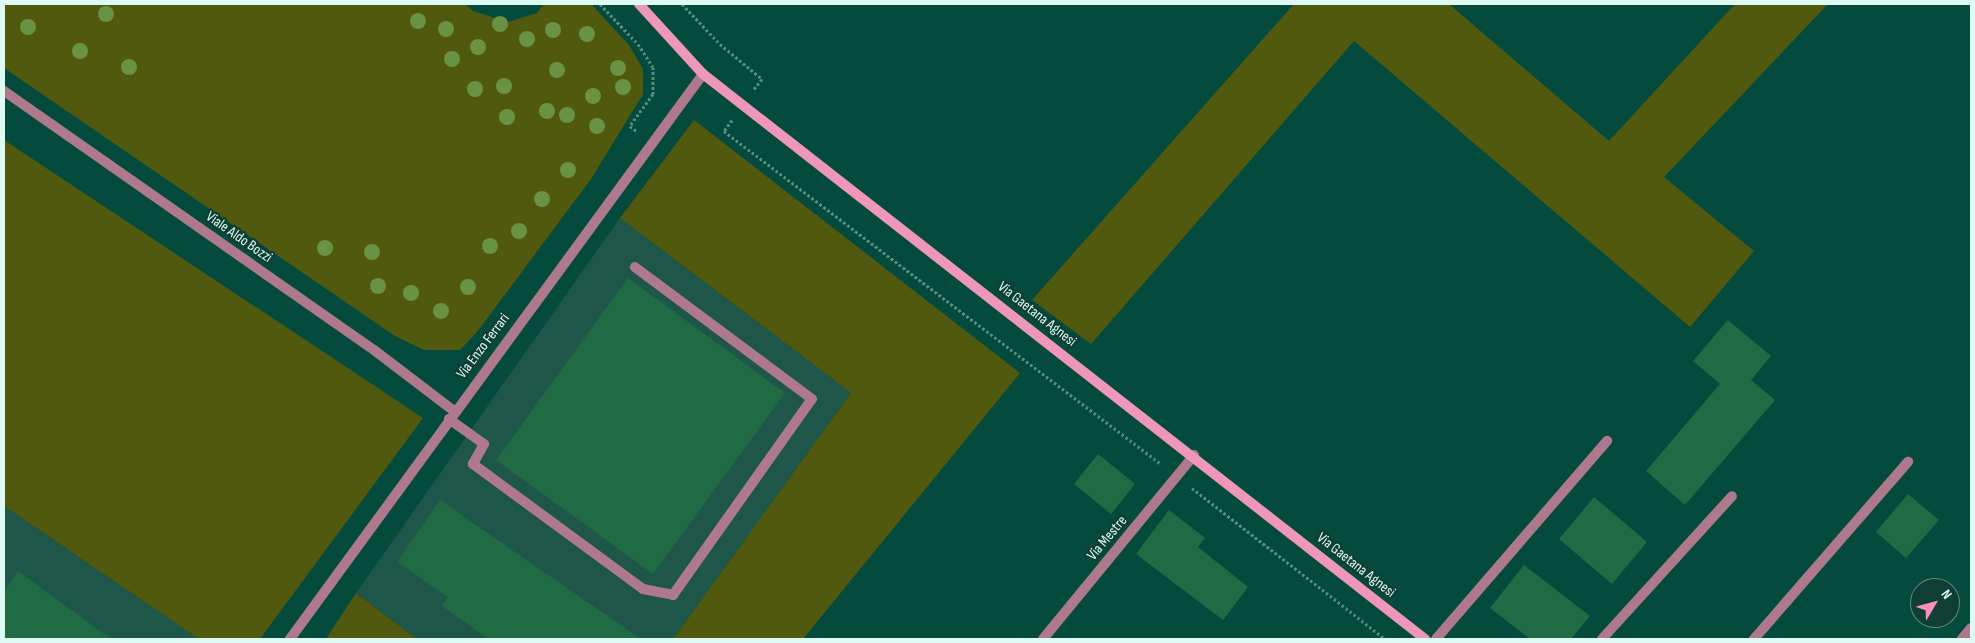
<!DOCTYPE html>
<style>
body{margin:0}
#map{position:relative;width:1975px;height:643px;overflow:hidden;background:#044b3e;font-family:"Sofia Sans Condensed",sans-serif}
div>[style]{position:absolute}
[style*='--x']{left:calc(var(--x)*1px);top:calc(var(--y)*1px);width:calc(var(--w)*1px);rotate:calc(var(--a)*1deg)}
.built>*{inset:0;background:#1f564a}
.green>*{inset:0;background:#51590e}
.building>*{inset:0;background:#206b43}
.path>*{height:3px;margin-top:-1.5px;transform-origin:0;background:repeating-linear-gradient(90deg,#578e82 0 2.5px,transparent 0 5px)}
.lane>*{height:10px;margin:-5px;padding:0 5px;transform-origin:5px;border-radius:5px;background:#af798d}
.street>*{height:10px;margin:-5px;padding:0 5px;transform-origin:5px;border-radius:5px;background:#af798d}
.secondary>*{height:10px;margin:-5px;padding:0 5px;transform-origin:5px;border-radius:5px;background:#ee97b8}
.trees>*{width:16px;height:16px;margin:-8px;border-radius:50%;background:#6a9245}
span{translate:-50% -50%;white-space:nowrap;text-align:center;line-height:1.15;-webkit-text-stroke:4.5px #0e3e34;paint-order:stroke}
.street-label{font-size:15px;color:#ddfbf2}
.frame{position:absolute;inset:0;border:5px solid #ddfbf2;pointer-events:none}
.north{position:absolute;left:1910px;top:578px;width:50px;height:50px;box-sizing:border-box;background:#0e3e34;border:1px solid #618a80;border-radius:50%;rotate:53deg;font-size:14px;font-weight:700;line-height:20px;text-align:center;color:#ddfbf2}
.north::after{content:'';display:block;margin:auto;width:18px;height:22px;background:#ff8eba;clip-path:polygon(50% 0,100% 100%,50% 72%,0 100%)}
</style>
<div id="map">
<div class="built">
<div style="clip-path:polygon(620px 218px,851px 393px,673px 639px,417px 639px,356px 593px)"></div>
<div style="clip-path:polygon(4px 506px,199px 639px,4px 639px)"></div>
</div>
<div class="green">
<div style="clip-path:polygon(4px 4px,465px 4px,473px 11px,508px 22px,537px 13px,544px 4px,591px 4px,629px 45px,643px 69px,643px 94px,591px 179px,477px 332px,460px 350px,424px 350px,395px 336px,4px 68px)"></div>
<div style="clip-path:polygon(1294px 4px,1449px 4px,1609px 141px,1735px 4px,1828px 4px,1664px 177px,1754px 251px,1690px 327px,1354px 41px,1091px 344px,1032px 300px)"></div>
<div style="clip-path:polygon(694px 120px,1020px 373px,803px 639px,673px 639px,851px 393px,620px 218px)"></div>
<div style="clip-path:polygon(4px 140px,423px 418px,260px 639px,199px 639px,4px 506px)"></div>
<div style="clip-path:polygon(356px 593px,417px 639px,326px 639px)"></div>
</div>
<div class="building">
<div style="clip-path:polygon(628px 278px,785px 393px,653px 574px,496px 460px)"></div>
<div style="clip-path:polygon(1728px 320px,1771px 356px,1751px 380px,1775px 400px,1685px 505px,1646px 471px,1720px 384px,1693px 361px)"></div>
<div style="clip-path:polygon(1098px 454px,1135px 484px,1111px 514px,1074px 484px)"></div>
<div style="clip-path:polygon(1908px 494px,1939px 520px,1906px 558px,1876px 532px)"></div>
<div style="clip-path:polygon(1594px 497px,1647px 542px,1612px 584px,1559px 539px)"></div>
<div style="clip-path:polygon(440px 500px,470px 521px,641px 639px,489px 639px,442px 606px,448px 597px,397px 562px)"></div>
<div style="clip-path:polygon(1169px 510px,1205px 538px,1198px 547px,1248px 587px,1223px 620px,1136px 554px)"></div>
<div style="clip-path:polygon(1524px 565px,1590px 616px,1571px 639px,1530px 639px,1490px 608px)"></div>
<div style="clip-path:polygon(18px 571px,111px 639px,4px 639px,4px 592px)"></div>
</div>
<div class="path">
<div style="--x:600;--y:4;--w:55;--a:46.5"></div>
<div style="--x:638;--y:44;--w:27;--a:57"></div>
<div style="--x:653;--y:67;--w:27;--a:90"></div>
<div style="--x:653;--y:94;--w:39;--a:126"></div>
<div style="--x:630;--y:126;--w:10;--a:37"></div>
<div style="--x:682;--y:4;--w:55;--a:46.5"></div>
<div style="--x:720;--y:44;--w:55;--a:39.8"></div>
<div style="--x:762;--y:79;--w:14;--a:129"></div>
<div style="--x:732;--y:120;--w:14;--a:126"></div>
<div style="--x:724;--y:131;--w:549;--a:37.31"></div>
<div style="--x:1192;--y:488;--w:245;--a:38"></div>
</div>
<div class="lane">
<div style="--x:449;--y:419;--w:43;--a:35.5"></div>
<div style="--x:484;--y:444;--w:23;--a:119"></div>
<div style="--x:473;--y:464;--w:211;--a:36.3"></div>
<div style="--x:643;--y:589;--w:31;--a:11"></div>
<div style="--x:673;--y:595;--w:240;--a:-54.7"></div>
<div style="--x:812;--y:399;--w:221;--a:-143.3"></div>
<div style="--x:1436;--y:639;--w:262;--a:-49.2"></div>
<div style="--x:1602;--y:639;--w:193;--a:-47.7"></div>
<div style="--x:1754;--y:639;--w:235;--a:-49"></div>
</div>
<div class="street">
<div style="--x:4;--y:91;--w:452;--a:35"></div>
<div style="--x:374;--y:350;--w:101;--a:37.3"></div>
<div style="--x:290;--y:639;--w:700;--a:-53.83"></div>
<div style="--x:1043;--y:639;--w:238;--a:-50.6"></div>
<div style="--x:1962;--y:639;--w:14;--a:-51"></div>
</div>
<div class="secondary">
<div style="--x:639;--y:4;--w:95;--a:47.6"></div>
<div style="--x:703;--y:74;--w:917;--a:38.04"></div>
</div>
<div class="trees">
<div style="left:106px;top:14px"></div>
<div style="left:418px;top:21px"></div>
<div style="left:500px;top:24px"></div>
<div style="left:28px;top:27px"></div>
<div style="left:446px;top:29px"></div>
<div style="left:553px;top:30px"></div>
<div style="left:587px;top:34px"></div>
<div style="left:527px;top:39px"></div>
<div style="left:478px;top:47px"></div>
<div style="left:80px;top:51px"></div>
<div style="left:452px;top:59px"></div>
<div style="left:129px;top:67px"></div>
<div style="left:618px;top:68px"></div>
<div style="left:557px;top:70px"></div>
<div style="left:504px;top:86px"></div>
<div style="left:623px;top:87px"></div>
<div style="left:475px;top:89px"></div>
<div style="left:593px;top:96px"></div>
<div style="left:547px;top:111px"></div>
<div style="left:567px;top:115px"></div>
<div style="left:507px;top:117px"></div>
<div style="left:597px;top:126px"></div>
<div style="left:568px;top:170px"></div>
<div style="left:542px;top:199px"></div>
<div style="left:519px;top:231px"></div>
<div style="left:490px;top:246px"></div>
<div style="left:325px;top:248px"></div>
<div style="left:372px;top:252px"></div>
<div style="left:378px;top:286px"></div>
<div style="left:468px;top:287px"></div>
<div style="left:411px;top:293px"></div>
<div style="left:441px;top:311px"></div>
</div>
<div class="street-label">
<span style="left:239px;top:237px;rotate:35deg">Viale Aldo Bozzi</span>
<span style="left:1037px;top:314px;rotate:38deg">Via Gaetana Agnesi</span>
<span style="left:483px;top:346px;rotate:-53deg">Via Enzo Ferrari</span>
<span style="left:1107px;top:538px;rotate:-50deg">Via Mestre</span>
<span style="left:1356px;top:565px;rotate:38deg">Via Gaetana Agnesi</span>
</div>
<div class="frame"></div>
<div class="north">N</div>
</div>
